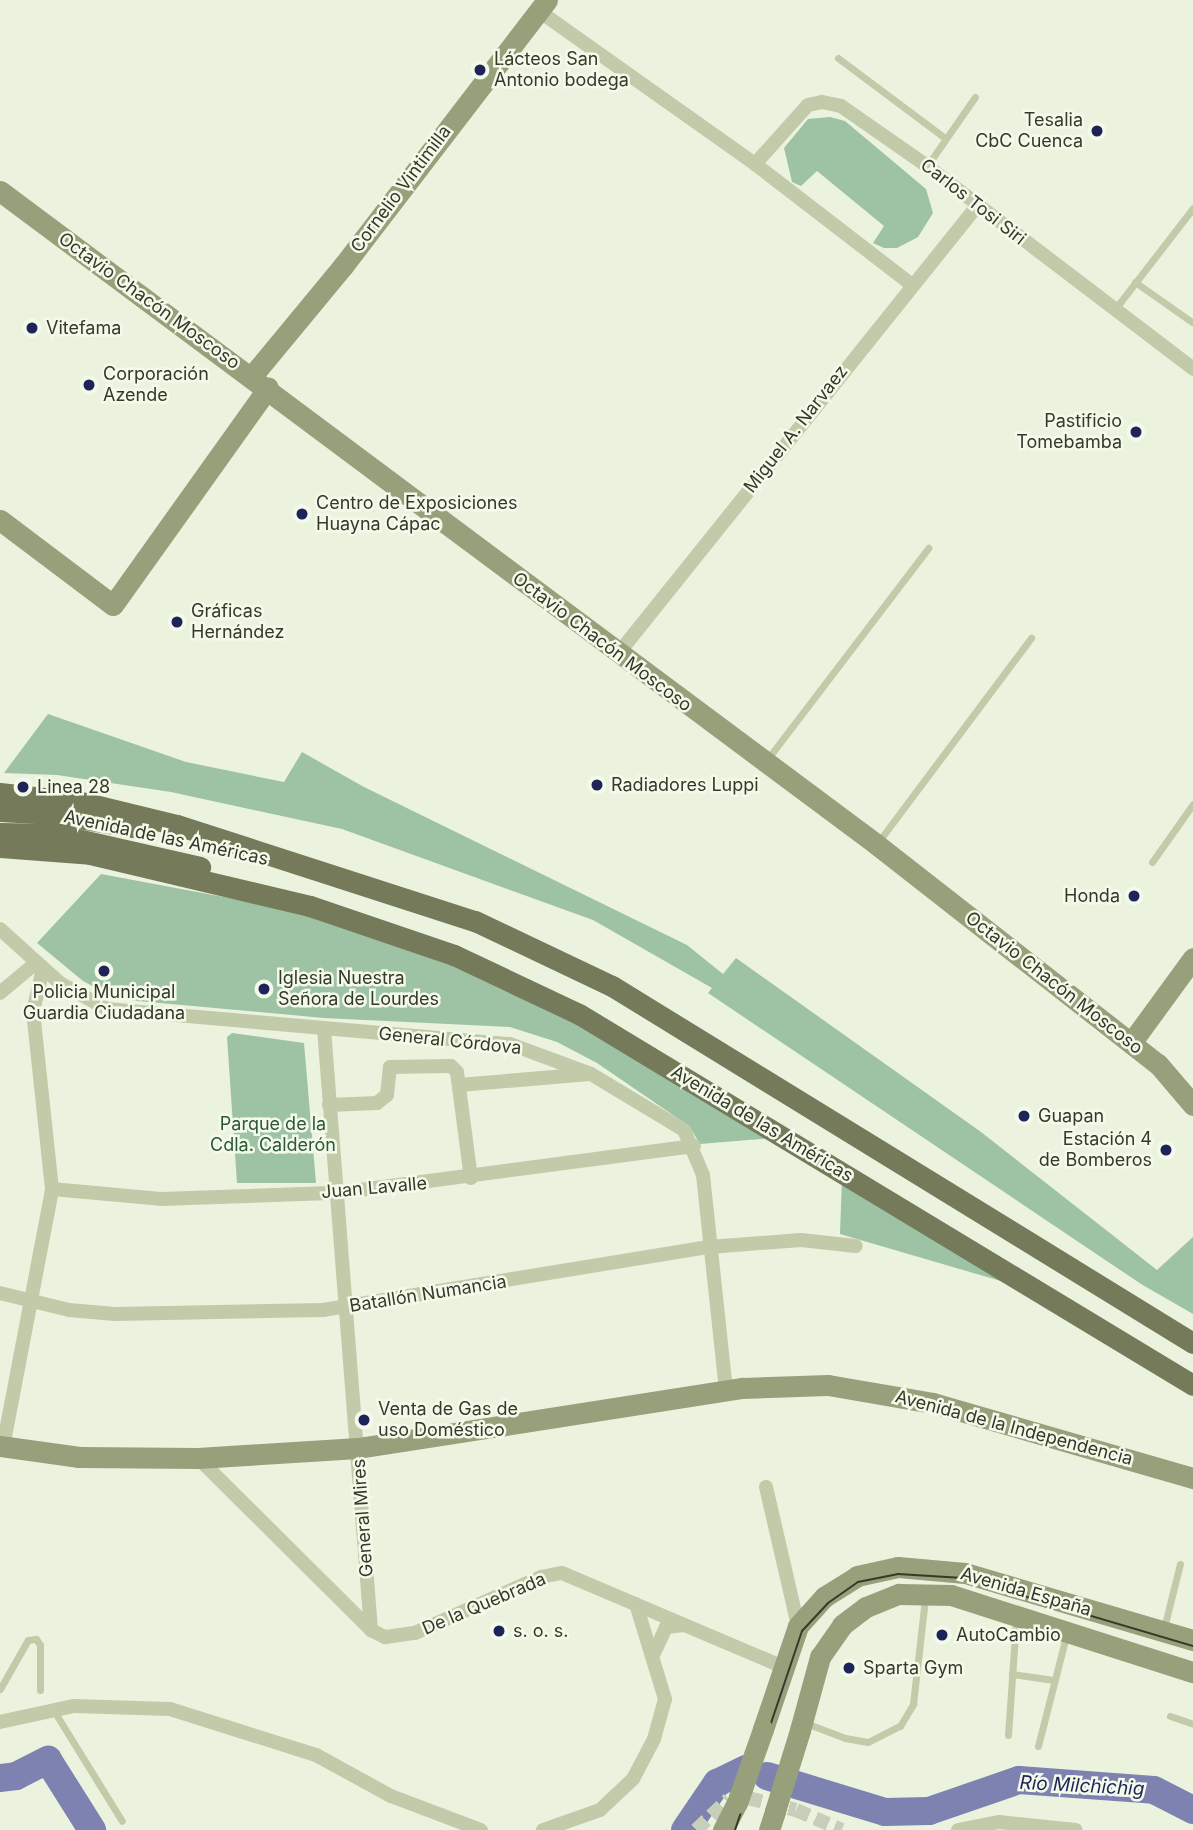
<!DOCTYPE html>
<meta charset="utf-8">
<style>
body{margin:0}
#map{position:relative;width:1193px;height:1830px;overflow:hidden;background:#ebf3de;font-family:Inter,sans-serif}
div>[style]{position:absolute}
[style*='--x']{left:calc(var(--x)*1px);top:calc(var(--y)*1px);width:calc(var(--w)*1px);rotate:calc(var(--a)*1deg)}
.green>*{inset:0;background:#9ec2a4}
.river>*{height:28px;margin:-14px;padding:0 14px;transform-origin:14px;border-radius:14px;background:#7d82b0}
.street-tunnel>*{height:14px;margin-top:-7px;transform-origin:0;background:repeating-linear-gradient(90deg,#c7ceba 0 14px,transparent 0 21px)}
.lane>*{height:7px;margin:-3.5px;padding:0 3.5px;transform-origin:3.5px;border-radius:3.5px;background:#c1cba9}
.street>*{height:14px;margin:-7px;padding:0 7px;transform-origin:7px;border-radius:7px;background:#c1cba9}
.secondary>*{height:21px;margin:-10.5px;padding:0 10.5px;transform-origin:10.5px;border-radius:10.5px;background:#979f7b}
.primary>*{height:21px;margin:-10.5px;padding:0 10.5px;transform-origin:10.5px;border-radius:10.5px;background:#747a5a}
.tram>*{height:2px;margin:-1px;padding:0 1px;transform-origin:1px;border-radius:1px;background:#363829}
.secondary-bridge>*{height:21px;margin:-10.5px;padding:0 10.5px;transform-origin:10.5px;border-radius:10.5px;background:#979f7b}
.dots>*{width:19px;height:19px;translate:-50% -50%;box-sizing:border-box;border:4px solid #f4faea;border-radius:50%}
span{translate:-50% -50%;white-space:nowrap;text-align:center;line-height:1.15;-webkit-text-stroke:5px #f4faea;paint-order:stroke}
.poi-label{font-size:18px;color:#363829}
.left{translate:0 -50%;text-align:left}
.right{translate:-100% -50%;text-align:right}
.street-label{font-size:18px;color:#363829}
.park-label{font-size:18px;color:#2d5736}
.water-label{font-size:19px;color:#1e235a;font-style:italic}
</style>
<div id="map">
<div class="green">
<div style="clip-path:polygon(830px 117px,845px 121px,926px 189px,933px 213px,918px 237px,897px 248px,884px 248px,873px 243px,884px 226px,817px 171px,801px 186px,792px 182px,784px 148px,808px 119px)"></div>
<div style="clip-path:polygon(48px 714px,186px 762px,284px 782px,302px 752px,364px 787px,687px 945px,723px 974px,736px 958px,981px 1132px,1157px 1270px,1193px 1237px,1193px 1314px,1141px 1284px,708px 993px,712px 988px,593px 920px,342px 829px,171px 792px,57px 775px,4px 773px)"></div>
<div style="clip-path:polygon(101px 874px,310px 913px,451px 962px,578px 1018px,772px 1138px,700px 1144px,689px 1126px,597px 1063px,557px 1042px,510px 1027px,324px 1018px,116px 999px,83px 981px,37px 943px)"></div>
<div style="clip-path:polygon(232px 1033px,304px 1043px,316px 1183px,237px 1183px,227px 1037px)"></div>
<div style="clip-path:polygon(842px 1179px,1028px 1289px,840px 1234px)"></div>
</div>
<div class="river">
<div style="--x:767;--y:1776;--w:123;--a:17"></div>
<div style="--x:885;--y:1812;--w:44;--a:-1.3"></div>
<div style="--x:929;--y:1811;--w:95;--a:-19"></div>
<div style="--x:1019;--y:1780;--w:135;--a:4.2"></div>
<div style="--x:1154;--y:1790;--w:44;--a:27.1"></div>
<div style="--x:0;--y:1778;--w:16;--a:-7"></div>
<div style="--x:16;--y:1776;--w:36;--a:-27"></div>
<div style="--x:48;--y:1760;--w:83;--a:57.8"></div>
<div style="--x:685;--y:1830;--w:57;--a:-55.8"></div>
<div style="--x:717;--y:1783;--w:32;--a:-26"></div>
</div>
<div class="street-tunnel">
<div style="--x:696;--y:1830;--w:45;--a:-43.2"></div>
<div style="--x:729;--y:1799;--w:19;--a:-3"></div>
<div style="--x:748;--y:1798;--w:49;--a:14"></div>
<div style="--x:796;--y:1810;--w:50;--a:23.5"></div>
</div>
<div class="lane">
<div style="--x:838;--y:58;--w:134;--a:36.8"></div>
<div style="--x:927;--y:166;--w:84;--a:-55.2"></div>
<div style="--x:1135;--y:282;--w:70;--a:35.1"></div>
<div style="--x:1115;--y:309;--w:128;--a:-52.3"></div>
<div style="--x:766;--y:761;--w:268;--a:-52.7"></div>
<div style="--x:879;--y:841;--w:254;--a:-53.2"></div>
<div style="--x:1152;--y:862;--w:71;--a:-54.7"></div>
<div style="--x:1164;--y:1628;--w:66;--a:-76"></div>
<div style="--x:1012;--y:1674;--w:42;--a:8.1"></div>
<div style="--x:0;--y:1689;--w:56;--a:-60.3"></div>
<div style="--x:28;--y:1640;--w:8;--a:-7"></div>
<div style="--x:36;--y:1639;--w:7;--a:56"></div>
<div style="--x:40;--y:1645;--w:45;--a:90"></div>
<div style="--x:54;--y:1711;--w:129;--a:58.3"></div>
<div style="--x:1170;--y:1716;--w:24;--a:19"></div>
<div style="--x:803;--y:1722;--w:45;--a:20.9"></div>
<div style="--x:845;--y:1738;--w:23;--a:10"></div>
<div style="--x:868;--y:1742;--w:36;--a:-27"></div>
<div style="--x:900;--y:1726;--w:26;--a:-59"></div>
<div style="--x:913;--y:1704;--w:107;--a:-83.5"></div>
<div style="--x:1008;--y:1735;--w:115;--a:-86"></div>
<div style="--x:1038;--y:1746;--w:114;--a:-75.7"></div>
</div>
<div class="street">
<div style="--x:539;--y:11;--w:265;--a:35.3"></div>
<div style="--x:755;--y:164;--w:197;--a:37.6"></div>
<div style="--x:755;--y:164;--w:79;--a:-48.1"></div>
<div style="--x:808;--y:105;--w:14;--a:-12"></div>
<div style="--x:822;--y:102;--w:19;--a:12"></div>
<div style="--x:841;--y:106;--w:105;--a:34.9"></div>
<div style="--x:927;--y:166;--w:335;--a:37.3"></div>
<div style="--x:618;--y:654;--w:574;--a:-51.29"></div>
<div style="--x:0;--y:929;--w:81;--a:42"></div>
<div style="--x:60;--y:983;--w:54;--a:29"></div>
<div style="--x:107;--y:1009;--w:405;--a:5"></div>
<div style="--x:510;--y:1044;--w:86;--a:20.3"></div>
<div style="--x:591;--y:1074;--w:109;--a:31.1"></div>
<div style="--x:684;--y:1130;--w:49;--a:67.1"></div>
<div style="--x:703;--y:1175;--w:217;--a:83.9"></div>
<div style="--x:0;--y:993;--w:48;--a:-40"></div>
<div style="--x:324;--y:1029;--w:603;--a:85.53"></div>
<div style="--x:459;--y:1085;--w:131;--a:-4.8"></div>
<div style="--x:329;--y:1105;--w:48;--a:-2.4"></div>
<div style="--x:377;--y:1103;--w:13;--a:-39"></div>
<div style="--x:387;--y:1095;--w:28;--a:-84"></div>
<div style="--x:390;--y:1067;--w:61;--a:-0.9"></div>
<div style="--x:451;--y:1066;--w:8;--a:45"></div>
<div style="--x:457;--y:1072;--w:107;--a:82.5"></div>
<div style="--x:52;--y:1189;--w:109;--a:5.2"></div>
<div style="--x:161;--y:1199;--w:176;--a:-2"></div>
<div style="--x:337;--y:1193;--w:360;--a:-7.5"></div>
<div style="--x:0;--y:1293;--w:71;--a:13.8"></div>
<div style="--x:69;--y:1310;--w:46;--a:5"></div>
<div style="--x:115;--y:1314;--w:208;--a:-1.1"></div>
<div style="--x:323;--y:1310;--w:391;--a:-9.3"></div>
<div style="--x:709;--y:1247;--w:92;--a:-4.4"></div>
<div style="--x:801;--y:1240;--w:55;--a:6.2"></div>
<div style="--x:3;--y:1447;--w:263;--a:-79.2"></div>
<div style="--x:52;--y:1189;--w:178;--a:-96.1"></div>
<div style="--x:33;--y:1012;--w:45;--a:-77.2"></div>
<div style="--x:198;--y:1458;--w:244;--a:44.8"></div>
<div style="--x:371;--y:1630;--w:16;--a:27"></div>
<div style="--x:385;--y:1637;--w:30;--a:-8"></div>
<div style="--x:415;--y:1633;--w:138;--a:-24"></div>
<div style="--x:541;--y:1577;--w:21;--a:-11"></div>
<div style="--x:562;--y:1573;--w:240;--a:23"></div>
<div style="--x:766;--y:1487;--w:143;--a:77"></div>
<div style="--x:654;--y:1653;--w:29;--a:-65"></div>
<div style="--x:666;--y:1627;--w:18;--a:-6"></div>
<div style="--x:0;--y:1722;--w:76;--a:-12.2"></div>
<div style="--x:74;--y:1706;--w:96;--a:1.8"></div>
<div style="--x:170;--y:1709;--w:153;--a:17.5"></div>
<div style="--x:316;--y:1755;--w:85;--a:28.7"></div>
<div style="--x:391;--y:1796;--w:96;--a:20.7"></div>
<div style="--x:543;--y:1830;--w:60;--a:-19.3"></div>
<div style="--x:600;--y:1810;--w:45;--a:-43.2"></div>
<div style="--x:633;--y:1779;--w:45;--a:-62.3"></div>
<div style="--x:654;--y:1739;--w:41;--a:-74.6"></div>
<div style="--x:665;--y:1699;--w:99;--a:-107"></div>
<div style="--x:958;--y:1830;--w:42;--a:-11"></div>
<div style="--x:999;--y:1822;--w:77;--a:5.9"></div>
</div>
<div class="secondary">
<div style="--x:0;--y:191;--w:1093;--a:36.7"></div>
<div style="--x:876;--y:844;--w:358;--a:38"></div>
<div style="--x:1158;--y:1064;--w:54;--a:49.5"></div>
<div style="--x:252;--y:376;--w:143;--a:-50.4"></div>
<div style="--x:343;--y:266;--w:335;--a:-52.5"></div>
<div style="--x:0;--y:520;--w:141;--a:37"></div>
<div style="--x:113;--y:605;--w:267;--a:-54.5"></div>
<div style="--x:1131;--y:1043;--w:105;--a:-53.9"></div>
<div style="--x:0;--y:1446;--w:80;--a:7.9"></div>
<div style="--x:79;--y:1457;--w:119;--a:0.5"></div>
<div style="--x:198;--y:1458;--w:160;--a:-3.6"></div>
<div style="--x:358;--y:1448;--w:389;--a:-8.9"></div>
<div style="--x:742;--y:1388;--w:86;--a:-2"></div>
<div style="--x:828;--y:1385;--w:107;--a:9.7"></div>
<div style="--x:933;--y:1403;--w:271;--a:16.1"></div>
<div style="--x:763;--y:1729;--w:109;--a:-71.2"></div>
<div style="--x:798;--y:1626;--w:39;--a:-48"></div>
<div style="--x:824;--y:1597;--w:39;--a:-32"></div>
<div style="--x:857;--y:1576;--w:42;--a:-12.4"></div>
<div style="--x:898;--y:1567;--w:67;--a:5.1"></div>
<div style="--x:965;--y:1573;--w:238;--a:16.4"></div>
<div style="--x:800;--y:1730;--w:76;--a:-74.7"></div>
<div style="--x:820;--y:1657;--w:39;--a:-55"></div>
<div style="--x:842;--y:1625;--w:30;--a:-37"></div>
<div style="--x:866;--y:1607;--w:35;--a:-22"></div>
<div style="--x:899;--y:1594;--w:52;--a:1.1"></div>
<div style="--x:951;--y:1595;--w:254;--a:17.7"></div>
<div style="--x:723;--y:1830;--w:30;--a:-63"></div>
<div style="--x:769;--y:1830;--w:20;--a:-72"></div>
</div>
<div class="primary">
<div style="--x:0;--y:793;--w:87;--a:6.6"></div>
<div style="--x:86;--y:803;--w:94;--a:13.6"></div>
<div style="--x:177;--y:825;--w:313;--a:17.9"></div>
<div style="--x:475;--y:921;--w:152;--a:25.4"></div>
<div style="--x:612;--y:986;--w:682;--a:31.57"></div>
<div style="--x:0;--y:811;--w:54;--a:3.2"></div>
<div style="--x:54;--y:814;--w:78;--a:9.6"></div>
<div style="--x:0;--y:833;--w:55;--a:1"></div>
<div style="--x:55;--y:834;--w:149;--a:12.8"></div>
<div style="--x:0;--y:847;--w:90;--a:4.4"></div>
<div style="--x:90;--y:854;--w:226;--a:13.3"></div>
<div style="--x:310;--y:906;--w:152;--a:18.8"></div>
<div style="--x:454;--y:955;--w:138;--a:25.3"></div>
<div style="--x:579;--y:1014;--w:717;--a:31.14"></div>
</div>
<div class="tram">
<div style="--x:735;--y:1830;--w:210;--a:-71.4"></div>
<div style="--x:802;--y:1631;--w:38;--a:-47"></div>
<div style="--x:828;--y:1603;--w:37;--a:-35"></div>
<div style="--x:858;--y:1582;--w:41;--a:-11.3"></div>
<div style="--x:898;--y:1574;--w:65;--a:3.5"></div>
<div style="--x:963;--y:1578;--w:240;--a:16.5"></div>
</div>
<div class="secondary-bridge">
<div style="--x:737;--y:1803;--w:78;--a:-70.6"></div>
<div style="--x:775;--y:1811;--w:85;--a:-72.8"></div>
</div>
<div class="dots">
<div style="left:480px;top:70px;background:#1e235a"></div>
<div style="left:1097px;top:131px;background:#1e235a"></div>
<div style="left:32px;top:328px;background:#1e235a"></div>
<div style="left:89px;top:385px;background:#1e235a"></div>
<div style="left:1136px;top:432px;background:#1e235a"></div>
<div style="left:302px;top:514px;background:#1e235a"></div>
<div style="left:177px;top:622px;background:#1e235a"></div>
<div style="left:597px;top:785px;background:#1e235a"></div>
<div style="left:23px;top:787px;background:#1e235a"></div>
<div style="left:1134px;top:896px;background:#1e235a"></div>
<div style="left:104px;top:971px;background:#1e235a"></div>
<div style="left:264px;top:989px;background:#1e235a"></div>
<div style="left:1024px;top:1116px;background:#1e235a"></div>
<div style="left:1166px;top:1150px;background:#1e235a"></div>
<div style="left:364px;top:1420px;background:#1e235a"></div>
<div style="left:499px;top:1631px;background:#1e235a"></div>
<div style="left:942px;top:1635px;background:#1e235a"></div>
<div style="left:849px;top:1668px;background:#1e235a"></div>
</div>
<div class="poi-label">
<span class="left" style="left:494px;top:70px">Lácteos San<br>Antonio bodega</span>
<span class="right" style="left:1083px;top:131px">Tesalia<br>CbC Cuenca</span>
<span class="left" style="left:46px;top:328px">Vitefama</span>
<span class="left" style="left:103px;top:385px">Corporación<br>Azende</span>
<span class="right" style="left:1122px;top:432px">Pastificio<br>Tomebamba</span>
<span class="left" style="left:316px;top:514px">Centro de Exposiciones<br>Huayna Cápac</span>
<span class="left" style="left:191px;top:622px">Gráficas<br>Hernández</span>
<span class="left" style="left:611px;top:785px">Radiadores Luppi</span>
<span class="left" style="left:37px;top:787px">Linea 28</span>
<span class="right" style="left:1120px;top:896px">Honda</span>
<span class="left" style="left:278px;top:989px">Iglesia Nuestra<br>Señora de Lourdes</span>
<span style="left:104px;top:1003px">Policia Municipal<br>Guardia Ciudadana</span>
<span class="left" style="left:1038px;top:1116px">Guapan</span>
<span class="right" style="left:1152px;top:1150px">Estación 4<br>de Bomberos</span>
<span class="left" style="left:378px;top:1420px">Venta de Gas de<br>uso Doméstico</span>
<span class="left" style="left:513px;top:1631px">s. o. s.</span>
<span class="left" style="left:956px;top:1635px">AutoCambio</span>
<span class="left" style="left:863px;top:1668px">Sparta Gym</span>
</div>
<div class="street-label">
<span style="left:401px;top:189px;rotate:-53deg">Cornelio Vintimilla</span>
<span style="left:973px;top:202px;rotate:38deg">Carlos Tosi Siri</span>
<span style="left:149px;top:301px;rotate:36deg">Octavio Chacón Moscoso</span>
<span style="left:796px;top:429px;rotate:-52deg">Miguel A. Narvaez</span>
<span style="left:602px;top:642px;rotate:37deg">Octavio Chacón Moscoso</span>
<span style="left:166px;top:838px;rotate:12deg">Avenida de las Américas</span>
<span style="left:1054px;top:983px;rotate:38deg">Octavio Chacón Moscoso</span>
<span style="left:450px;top:1041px;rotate:6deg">General Córdova</span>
<span style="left:762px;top:1124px;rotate:31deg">Avenida de las Américas</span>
<span style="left:374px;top:1188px;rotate:-5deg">Juan Lavalle</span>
<span style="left:428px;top:1294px;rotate:-9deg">Batallón Numancia</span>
<span style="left:1014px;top:1428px;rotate:15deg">Avenida de la Independencia</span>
<span style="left:363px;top:1518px;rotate:-94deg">General Mires</span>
<span style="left:1026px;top:1592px;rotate:16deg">Avenida España</span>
<span style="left:484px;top:1604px;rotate:-23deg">De la Quebrada</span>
</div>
<div class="park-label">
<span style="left:273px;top:1135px">Parque de la<br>Cdla. Calderón</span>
</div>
<div class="water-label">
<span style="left:1082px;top:1786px;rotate:3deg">Río Milchichig</span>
</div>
</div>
